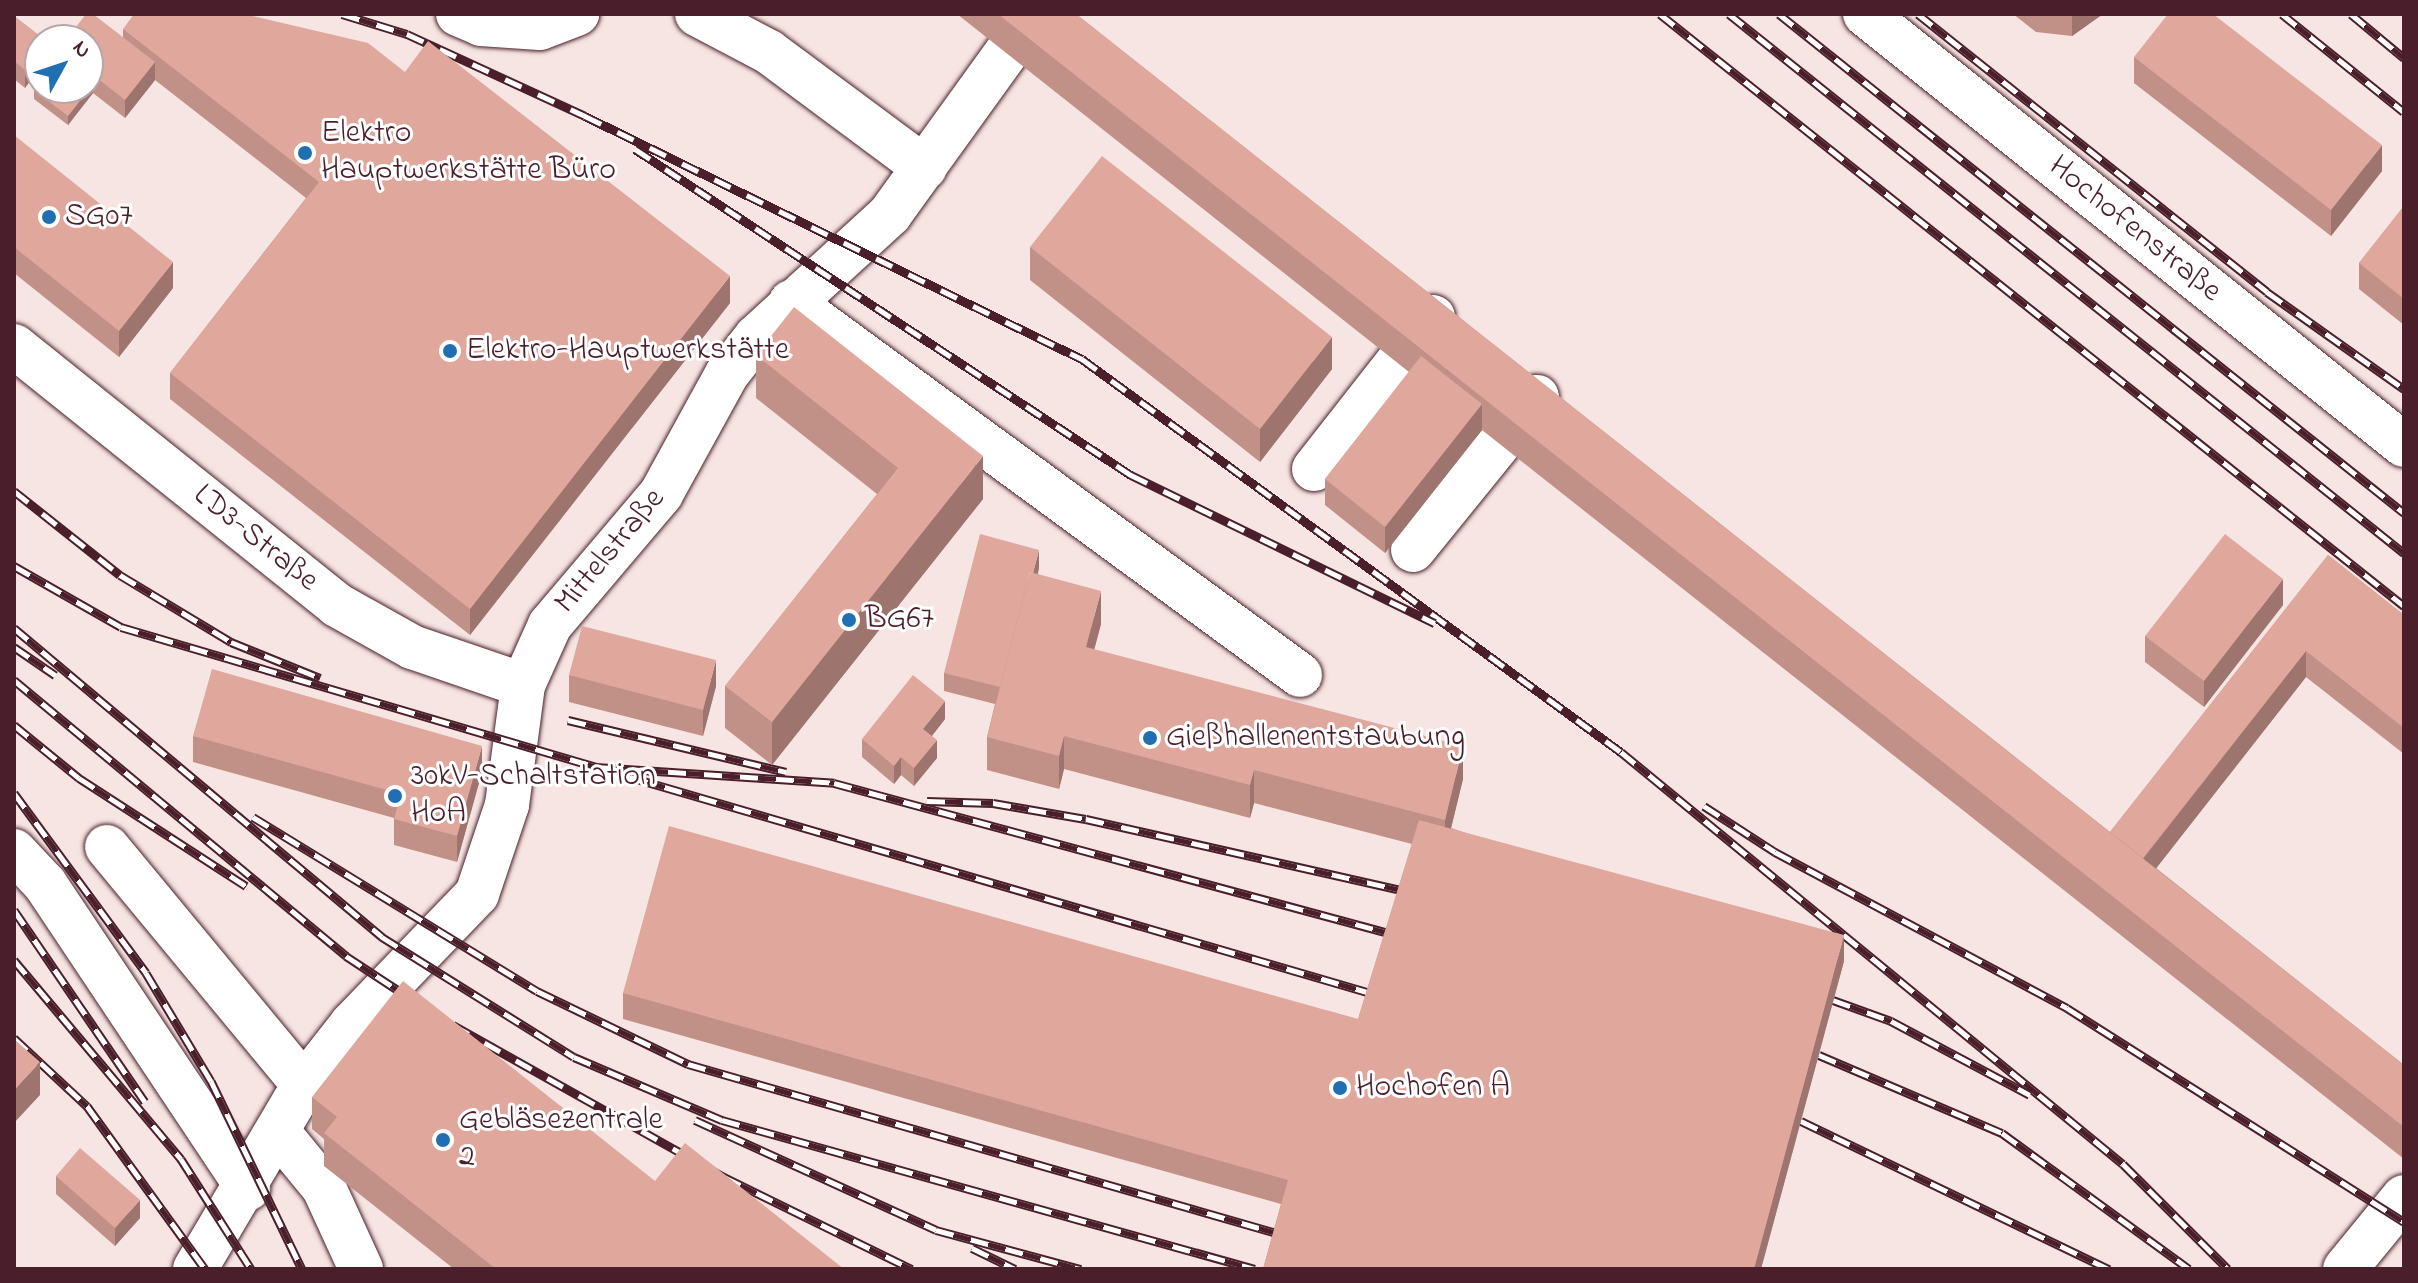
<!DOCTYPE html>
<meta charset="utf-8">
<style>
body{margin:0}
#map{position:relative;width:2418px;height:1283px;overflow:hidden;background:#fff;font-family:"Indie Flower",sans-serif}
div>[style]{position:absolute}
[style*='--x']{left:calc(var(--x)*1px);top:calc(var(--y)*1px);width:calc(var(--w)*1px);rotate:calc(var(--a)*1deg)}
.built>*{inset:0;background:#f6e5e2}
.roads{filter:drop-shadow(0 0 2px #4a1f2b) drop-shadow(0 0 2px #4a1f2b)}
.minor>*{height:44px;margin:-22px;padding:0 22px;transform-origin:22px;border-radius:22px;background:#fff}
.rail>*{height:9px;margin-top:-4.5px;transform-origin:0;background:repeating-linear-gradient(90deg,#fff 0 18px,#4a1f2b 0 36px);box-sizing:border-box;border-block:2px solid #4a1f2b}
.wall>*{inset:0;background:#c19087}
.shaded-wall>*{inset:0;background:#9d756e}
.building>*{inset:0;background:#e0a79d}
.dots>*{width:22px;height:22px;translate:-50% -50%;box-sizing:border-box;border:4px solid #fff;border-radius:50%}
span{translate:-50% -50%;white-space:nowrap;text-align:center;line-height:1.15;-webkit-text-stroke:6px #fff;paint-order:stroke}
.poi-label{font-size:32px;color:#4a1f2b}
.left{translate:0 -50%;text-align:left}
.street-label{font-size:32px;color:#4a1f2b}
.frame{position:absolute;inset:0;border:16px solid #4a1f2b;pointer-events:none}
.north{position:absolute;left:24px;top:24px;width:80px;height:80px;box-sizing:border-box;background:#fff;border:2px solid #b7a5aa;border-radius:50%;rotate:50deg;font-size:22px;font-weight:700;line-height:32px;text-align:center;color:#4a1f2b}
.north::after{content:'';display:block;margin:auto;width:28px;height:36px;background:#1f6fb2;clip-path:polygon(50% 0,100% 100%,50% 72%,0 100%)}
</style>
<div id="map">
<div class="built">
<div style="clip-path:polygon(evenodd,14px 14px,2404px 14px,2404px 1269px,14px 1269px,14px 14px,40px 40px,88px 40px,88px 88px,40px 88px,40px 40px)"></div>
</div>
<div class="roads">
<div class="minor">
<div style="--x:458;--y:14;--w:25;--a:23"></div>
<div style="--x:481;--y:24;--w:59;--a:3.9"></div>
<div style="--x:540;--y:28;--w:40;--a:-21"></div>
<div style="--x:697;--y:14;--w:81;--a:27.8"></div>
<div style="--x:769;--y:52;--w:194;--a:36.6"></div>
<div style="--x:1865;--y:14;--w:690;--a:38.65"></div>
<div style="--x:791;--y:302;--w:631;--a:36.23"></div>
<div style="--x:14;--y:346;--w:414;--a:38.7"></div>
<div style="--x:337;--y:605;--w:86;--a:29.2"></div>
<div style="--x:412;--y:647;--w:117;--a:18.9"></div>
<div style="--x:1314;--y:469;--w:193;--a:-51.9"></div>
<div style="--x:1413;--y:550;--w:197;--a:-51"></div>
<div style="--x:107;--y:847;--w:309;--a:50.4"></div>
<div style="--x:14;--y:851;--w:45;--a:46.8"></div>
<div style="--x:45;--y:884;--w:366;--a:56.3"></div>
<div style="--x:278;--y:1132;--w:72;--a:50.6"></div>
<div style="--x:324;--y:1188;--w:89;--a:65.4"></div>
<div style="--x:195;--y:1269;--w:214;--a:-59.4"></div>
<div style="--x:304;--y:1085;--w:78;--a:-51.8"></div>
<div style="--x:352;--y:1024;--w:180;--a:-46.1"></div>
<div style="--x:477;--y:894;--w:94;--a:-71.4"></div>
<div style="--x:507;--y:805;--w:121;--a:-82.4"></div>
<div style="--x:523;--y:685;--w:66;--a:-65.8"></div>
<div style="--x:550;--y:625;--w:172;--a:-49.7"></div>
<div style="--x:661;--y:494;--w:137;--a:-61.2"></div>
<div style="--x:727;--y:374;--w:47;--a:-51.9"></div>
<div style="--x:756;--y:337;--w:182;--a:-42.5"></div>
<div style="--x:890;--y:214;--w:246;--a:-54.2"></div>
<div style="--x:2345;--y:1269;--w:93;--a:-50.7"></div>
</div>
</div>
<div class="rail">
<div style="--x:342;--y:14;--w:68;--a:17.1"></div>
<div style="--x:407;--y:34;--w:196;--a:24.7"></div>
<div style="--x:585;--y:116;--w:553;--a:26.06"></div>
<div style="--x:1082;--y:359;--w:667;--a:36.1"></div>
<div style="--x:1621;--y:752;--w:649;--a:39.38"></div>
<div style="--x:2123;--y:1164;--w:148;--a:45"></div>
<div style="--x:1660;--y:14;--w:951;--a:38.51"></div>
<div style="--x:1729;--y:14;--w:864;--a:38.61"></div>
<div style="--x:1779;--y:14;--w:800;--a:38.6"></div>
<div style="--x:1918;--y:14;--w:446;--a:38.5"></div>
<div style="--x:2267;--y:292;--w:168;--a:35.3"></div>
<div style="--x:2282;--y:14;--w:156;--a:38.8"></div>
<div style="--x:2351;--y:14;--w:69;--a:39.7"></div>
<div style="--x:635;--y:149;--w:594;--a:33.32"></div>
<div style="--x:1131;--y:475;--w:338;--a:26"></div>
<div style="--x:14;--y:491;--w:135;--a:38.4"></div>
<div style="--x:120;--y:575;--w:130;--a:31.1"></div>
<div style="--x:231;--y:642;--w:96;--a:22"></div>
<div style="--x:14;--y:566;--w:123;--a:29.7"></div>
<div style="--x:121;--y:627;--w:495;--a:16.4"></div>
<div style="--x:596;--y:767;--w:239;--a:3.8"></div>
<div style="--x:834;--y:783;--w:578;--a:15.14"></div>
<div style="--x:14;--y:628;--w:481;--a:40"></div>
<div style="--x:382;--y:937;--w:226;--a:32"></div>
<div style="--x:574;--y:1057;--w:161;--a:23.1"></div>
<div style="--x:722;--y:1120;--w:553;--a:15.62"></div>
<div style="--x:14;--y:647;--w:50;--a:34.3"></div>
<div style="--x:14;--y:680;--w:432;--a:39.7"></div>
<div style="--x:346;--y:956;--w:84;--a:33.3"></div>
<div style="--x:568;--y:720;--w:224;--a:13.4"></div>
<div style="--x:14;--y:725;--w:84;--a:39.2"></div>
<div style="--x:79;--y:778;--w:199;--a:32.9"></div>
<div style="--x:630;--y:777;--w:775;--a:16.26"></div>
<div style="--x:14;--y:793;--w:223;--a:53.7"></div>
<div style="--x:146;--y:973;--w:126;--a:59"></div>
<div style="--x:211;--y:1081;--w:209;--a:64.2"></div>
<div style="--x:927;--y:801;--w:66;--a:1.7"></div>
<div style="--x:993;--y:803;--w:94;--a:9.8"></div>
<div style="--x:1086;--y:819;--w:327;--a:12.7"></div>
<div style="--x:1704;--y:806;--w:85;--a:32.9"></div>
<div style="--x:1775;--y:852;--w:331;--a:28.1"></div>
<div style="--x:2067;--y:1008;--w:399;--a:32.4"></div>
<div style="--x:253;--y:817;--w:333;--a:31.5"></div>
<div style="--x:537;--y:991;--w:168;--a:25.8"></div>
<div style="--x:688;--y:1064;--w:616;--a:16.02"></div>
<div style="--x:14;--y:910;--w:232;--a:55.7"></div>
<div style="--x:14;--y:960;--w:260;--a:50"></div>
<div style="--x:181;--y:1159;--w:130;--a:57.5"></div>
<div style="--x:1833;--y:1000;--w:62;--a:19.9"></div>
<div style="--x:1891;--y:1021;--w:157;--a:28"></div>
<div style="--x:453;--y:1025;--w:311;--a:29.3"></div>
<div style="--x:724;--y:1177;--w:209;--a:26.1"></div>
<div style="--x:14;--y:1038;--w:100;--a:43"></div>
<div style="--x:87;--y:1106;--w:201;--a:54.1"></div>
<div style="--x:1819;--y:1055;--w:199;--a:23.1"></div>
<div style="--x:2002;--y:1133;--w:231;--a:36"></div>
<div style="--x:695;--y:1120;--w:265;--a:24.5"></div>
<div style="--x:936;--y:1230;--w:150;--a:15.1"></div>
<div style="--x:1801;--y:1121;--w:342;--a:25.7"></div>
<div style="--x:972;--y:1248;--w:48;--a:26"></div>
</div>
<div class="wall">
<div style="clip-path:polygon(957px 14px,1076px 14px,2110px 832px,2328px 555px,2404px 615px,2404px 754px,2306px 677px,2156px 868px,2404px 1065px,2404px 1159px,1482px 430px,1385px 553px,1325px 505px,1325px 479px,1409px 372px)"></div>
<div style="clip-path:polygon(2013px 14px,2103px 14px,2072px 36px,2036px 32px)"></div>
<div style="clip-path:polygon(14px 16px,45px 40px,25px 88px,14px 79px)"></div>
<div style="clip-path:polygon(123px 29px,405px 72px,730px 303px,470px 635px,170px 399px,170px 373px,306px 198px,155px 80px,125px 118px,93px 93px,68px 125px,34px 99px,34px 90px,88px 88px,88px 40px,123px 37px)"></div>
<div style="clip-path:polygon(2134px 57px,2382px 171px,2331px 236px,2134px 83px)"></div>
<div style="clip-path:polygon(14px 135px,173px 288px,119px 357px,14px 273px)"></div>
<div style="clip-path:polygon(2404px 206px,2404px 325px,2359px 289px,2359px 263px)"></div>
<div style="clip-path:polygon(1030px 247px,1332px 369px,1260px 462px,1030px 280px)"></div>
<div style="clip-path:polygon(756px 355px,983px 499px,772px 765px,725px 728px,725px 686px,877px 494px,756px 398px)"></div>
<div style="clip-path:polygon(1039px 568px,1038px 574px,1101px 624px,1094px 650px,1463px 779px,1451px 828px,1844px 961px,1761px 1269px,1263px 1269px,1281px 1204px,623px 1019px,623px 993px,1358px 1019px,1412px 844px,1254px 803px,1250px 818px,1064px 769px,1059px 789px,987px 770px,987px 737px,995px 704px,944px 691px,944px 673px)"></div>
<div style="clip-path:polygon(2283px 605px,2204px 707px,2145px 662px,2145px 636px)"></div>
<div style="clip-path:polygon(569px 675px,716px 686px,703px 736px,569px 702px)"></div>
<div style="clip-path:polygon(945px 719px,932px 736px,937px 758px,914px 786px,901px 775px,894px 784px,862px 757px,862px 739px)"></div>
<div style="clip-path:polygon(193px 736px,482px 772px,457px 862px,394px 845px,394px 818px,193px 762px)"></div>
<div style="clip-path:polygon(312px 1097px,655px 1181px,844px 1269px,454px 1269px,324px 1166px,324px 1139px,312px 1129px)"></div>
<div style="clip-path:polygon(56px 1176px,140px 1218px,115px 1246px,56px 1194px)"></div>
</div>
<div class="shaded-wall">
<div style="clip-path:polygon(2072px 14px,2103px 14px,2072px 36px)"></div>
<div style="clip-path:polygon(40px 50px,40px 68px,25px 88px,25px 70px)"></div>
<div style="clip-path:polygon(155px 62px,155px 80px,125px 118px,125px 100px)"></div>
<div style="clip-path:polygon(93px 84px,93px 93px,68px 125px,68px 116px)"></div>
<div style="clip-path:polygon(2382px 145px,2382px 171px,2331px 236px,2331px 210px)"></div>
<div style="clip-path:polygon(173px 262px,173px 288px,119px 357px,119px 331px)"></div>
<div style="clip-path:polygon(730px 276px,730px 303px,470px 635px,470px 609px)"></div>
<div style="clip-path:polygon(1332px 337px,1332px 369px,1260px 462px,1260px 429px)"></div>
<div style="clip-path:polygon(1482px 404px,1482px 430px,1385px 553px,1385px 527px)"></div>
<div style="clip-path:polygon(983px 456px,983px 499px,772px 765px,772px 722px)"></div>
<div style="clip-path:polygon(1039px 550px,1039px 568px,1003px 706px,1003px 688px)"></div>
<div style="clip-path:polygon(2283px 579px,2283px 605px,2204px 707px,2204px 681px)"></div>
<div style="clip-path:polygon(1101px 591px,1101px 624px,1086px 680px,1086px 647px)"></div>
<div style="clip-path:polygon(2306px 651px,2306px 677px,2140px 889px,2140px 863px)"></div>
<div style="clip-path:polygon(716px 660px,716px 686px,703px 736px,703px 710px)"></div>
<div style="clip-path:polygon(945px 701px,945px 719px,923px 747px,923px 729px)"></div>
<div style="clip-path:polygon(1064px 736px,1064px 769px,1059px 789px,1059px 756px)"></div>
<div style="clip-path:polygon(937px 740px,937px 758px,914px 786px,914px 768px)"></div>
<div style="clip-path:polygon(482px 746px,482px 772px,457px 862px,457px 836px)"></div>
<div style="clip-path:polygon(1463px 746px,1463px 779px,1445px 853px,1445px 820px)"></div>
<div style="clip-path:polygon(901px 757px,901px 775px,894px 784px,894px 766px)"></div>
<div style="clip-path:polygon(1254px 770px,1254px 803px,1250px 818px,1250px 785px)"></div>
<div style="clip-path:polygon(1844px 935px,1844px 961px,1761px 1269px,1754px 1269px)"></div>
<div style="clip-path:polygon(40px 1062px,40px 1095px,14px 1123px,14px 1090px)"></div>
<div style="clip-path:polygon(140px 1200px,140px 1218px,115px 1246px,115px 1228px)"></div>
</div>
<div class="building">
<div style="clip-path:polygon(86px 14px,93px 14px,155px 62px,125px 100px,88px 71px,88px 40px,66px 40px)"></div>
<div style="clip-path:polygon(134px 14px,244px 14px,368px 43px,405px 72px,428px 41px,730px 276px,470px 609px,170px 373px,319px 182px,123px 29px)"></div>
<div style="clip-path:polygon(998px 14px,1076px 14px,2404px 1065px,2404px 1127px)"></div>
<div style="clip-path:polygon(2168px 14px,2213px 14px,2382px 145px,2331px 210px,2134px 57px)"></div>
<div style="clip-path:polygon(14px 16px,45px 40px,40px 40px,40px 50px,25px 70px,14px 61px)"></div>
<div style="clip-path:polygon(88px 79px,93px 84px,68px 116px,34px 90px,40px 82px,40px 88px,88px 88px)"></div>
<div style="clip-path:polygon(14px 135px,173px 262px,119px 331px,14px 247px)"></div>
<div style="clip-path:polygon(1102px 156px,1332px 337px,1260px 429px,1030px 247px)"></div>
<div style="clip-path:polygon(2404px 206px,2404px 299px,2359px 263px)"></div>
<div style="clip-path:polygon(794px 307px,983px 456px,772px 722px,725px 686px,898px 468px,756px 355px)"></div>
<div style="clip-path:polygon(1421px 356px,1482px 404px,1385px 527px,1325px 479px)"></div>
<div style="clip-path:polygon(980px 534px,1039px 550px,1033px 573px,1030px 572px,1000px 687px,944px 673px)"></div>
<div style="clip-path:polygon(2225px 534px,2283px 579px,2204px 681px,2145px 636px)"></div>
<div style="clip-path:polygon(2328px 555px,2404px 615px,2404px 728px,2306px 651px,2143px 858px,2110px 832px)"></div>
<div style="clip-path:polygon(1030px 572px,1101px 591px,1086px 647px,1463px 746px,1445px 820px,1254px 770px,1250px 785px,1064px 736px,1059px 756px,987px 737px)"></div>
<div style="clip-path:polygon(582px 626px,716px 660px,703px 710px,569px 675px)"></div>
<div style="clip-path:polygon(212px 669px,482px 746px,457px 836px,394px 819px,401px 794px,193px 736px)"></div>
<div style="clip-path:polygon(913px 675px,945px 701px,923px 729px,937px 740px,914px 768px,901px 757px,894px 766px,862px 739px)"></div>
<div style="clip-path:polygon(1419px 820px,1844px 935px,1754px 1269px,1263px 1269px,1288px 1180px,623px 993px,669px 826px,1358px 1019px)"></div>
<div style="clip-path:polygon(403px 981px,655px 1181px,685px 1143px,844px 1269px,496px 1269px,324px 1133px,337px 1117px,312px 1097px)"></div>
<div style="clip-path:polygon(14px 1039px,40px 1062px,14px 1090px)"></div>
<div style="clip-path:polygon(80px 1148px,140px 1200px,115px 1228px,56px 1176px)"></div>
</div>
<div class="dots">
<div style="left:305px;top:153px;background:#1f6fb2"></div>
<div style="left:49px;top:217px;background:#1f6fb2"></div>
<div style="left:450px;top:351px;background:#1f6fb2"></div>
<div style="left:849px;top:620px;background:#1f6fb2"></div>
<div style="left:1150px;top:738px;background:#1f6fb2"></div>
<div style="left:395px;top:796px;background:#1f6fb2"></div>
<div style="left:1340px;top:1088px;background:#1f6fb2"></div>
<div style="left:443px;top:1140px;background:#1f6fb2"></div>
</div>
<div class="poi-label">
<span class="left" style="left:321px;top:153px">Elektro<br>Hauptwerkstätte Büro</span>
<span class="left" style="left:65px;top:217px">SG07</span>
<span class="left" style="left:466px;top:351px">Elektro-Hauptwerkstätte</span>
<span class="left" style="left:865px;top:620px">BG67</span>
<span class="left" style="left:1166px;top:738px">Gießhallenentstaubung</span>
<span class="left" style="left:411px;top:796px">30kV-Schaltstation<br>HoA</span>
<span class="left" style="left:1356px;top:1088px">Hochofen A</span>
<span class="left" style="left:459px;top:1140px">Gebläsezentrale<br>2</span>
</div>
<div class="street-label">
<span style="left:2134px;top:230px;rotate:39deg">Hochofenstraße</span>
<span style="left:255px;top:539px;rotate:39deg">LD3-Straße</span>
<span style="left:611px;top:552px;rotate:-50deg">Mittelstraße</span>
</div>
<div class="frame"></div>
<div class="north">N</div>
</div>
